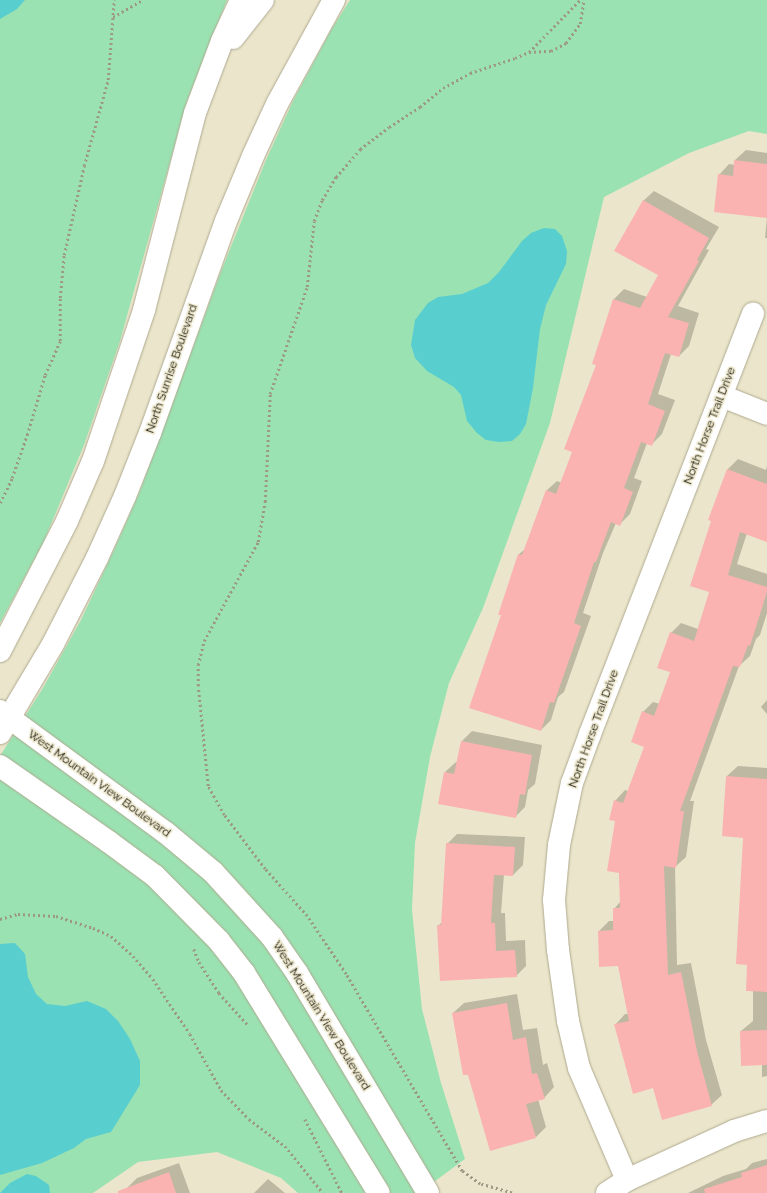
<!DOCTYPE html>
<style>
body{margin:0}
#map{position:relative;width:767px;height:1193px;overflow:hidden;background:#ebe6cb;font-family:Raleway,sans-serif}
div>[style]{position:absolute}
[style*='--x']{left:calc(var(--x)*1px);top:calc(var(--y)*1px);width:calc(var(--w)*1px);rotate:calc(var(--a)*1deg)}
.green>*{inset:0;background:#9be2b2}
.water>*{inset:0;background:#59cecf}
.shadow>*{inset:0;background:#0003}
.building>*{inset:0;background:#fab3b1}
.path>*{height:2.5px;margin-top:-1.25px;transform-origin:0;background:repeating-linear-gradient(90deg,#9c9884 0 2px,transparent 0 5px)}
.roads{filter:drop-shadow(0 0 1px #aea990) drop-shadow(0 0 1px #aea990)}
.minor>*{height:22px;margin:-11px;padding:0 11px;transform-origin:11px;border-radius:11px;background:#fff}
.tertiary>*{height:22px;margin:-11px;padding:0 11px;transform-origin:11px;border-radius:11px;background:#fff}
span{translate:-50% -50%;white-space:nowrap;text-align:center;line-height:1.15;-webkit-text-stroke:3px #ebe6cb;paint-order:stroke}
.street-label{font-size:12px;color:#1c1a10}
</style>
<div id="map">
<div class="green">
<div style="clip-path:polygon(0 0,227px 0,187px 101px,120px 341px,84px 445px,44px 541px,0 623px)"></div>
<div style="clip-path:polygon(350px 0,767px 0,767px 134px,749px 131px,689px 153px,604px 197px,550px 423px,483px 608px,449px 683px,430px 757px,415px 843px,412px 910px,422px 1009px,441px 1083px,465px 1159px,419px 1193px,298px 1193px,281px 1178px,217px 1152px,138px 1162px,93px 1193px,0 1193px,0 756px,43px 688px,81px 620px,114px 550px,140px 491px,220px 274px,266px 160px,293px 101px,331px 30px)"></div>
</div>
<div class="water">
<div style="clip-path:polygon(0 0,25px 0,17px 9px,0 19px)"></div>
<div style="clip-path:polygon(544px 228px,555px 229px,562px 236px,567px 251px,566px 264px,546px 305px,540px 329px,533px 388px,526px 424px,520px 434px,512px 441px,499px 442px,486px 440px,477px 433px,467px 421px,461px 395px,454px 387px,427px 371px,415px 358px,411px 345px,415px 320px,428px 303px,438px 297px,462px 294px,488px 283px,499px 272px,522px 241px,531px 233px)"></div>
<div style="clip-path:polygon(15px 943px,25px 954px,28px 977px,36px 994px,47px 1004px,65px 1006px,87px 1001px,106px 1009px,118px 1021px,130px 1039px,140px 1061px,140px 1085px,111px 1132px,86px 1139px,74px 1148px,42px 1163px,0 1175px,0 944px)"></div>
<div style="clip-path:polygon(27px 1174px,36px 1176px,49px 1185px,50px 1193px,0 1193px,10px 1183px)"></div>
</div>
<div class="shadow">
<div style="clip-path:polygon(746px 150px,767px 153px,767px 238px,765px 238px,767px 217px,719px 175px,729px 164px,735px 165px,735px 160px)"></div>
<div style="clip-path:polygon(654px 191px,719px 227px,706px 249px,709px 250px,678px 306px,699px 313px,689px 346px,679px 356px,671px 354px,658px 394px,675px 400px,662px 434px,651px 445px,647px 443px,634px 478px,642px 481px,630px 514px,620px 524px,616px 523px,603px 553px,583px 613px,591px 616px,564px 692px,558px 697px,551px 720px,541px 730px,502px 615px,499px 614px,519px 554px,525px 549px,546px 491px,557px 481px,562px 483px,573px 451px,614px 299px,624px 289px,647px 297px,659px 275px,643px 201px)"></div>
<div style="clip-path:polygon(738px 459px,766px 470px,767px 466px,767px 541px,747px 533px,737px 564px,767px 574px,767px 613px,760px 635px,756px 639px,750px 656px,739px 666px,690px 801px,694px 801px,686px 857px,675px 867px,677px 965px,691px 963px,706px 1040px,722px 1095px,711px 1105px,653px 1087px,615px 1025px,625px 1014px,628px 1014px,619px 965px,600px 966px,599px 931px,609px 921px,614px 921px,614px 909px,621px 901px,615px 801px,625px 790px,628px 791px,645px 746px,643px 712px,653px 702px,660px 704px,671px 672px,671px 633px,681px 623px,698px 629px,710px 591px,728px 469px)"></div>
<div style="clip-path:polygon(767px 700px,767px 714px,761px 707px)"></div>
<div style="clip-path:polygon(472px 731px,542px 745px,535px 784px,528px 790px,525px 807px,515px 817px,445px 772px,456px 762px,458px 762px,462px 741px)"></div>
<div style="clip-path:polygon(738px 766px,767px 768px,767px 1076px,762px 1077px,762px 1064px,741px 1031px,753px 1021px,753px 990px,748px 964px,744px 837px,727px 776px)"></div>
<div style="clip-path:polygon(457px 834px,525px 837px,523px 865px,513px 875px,504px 874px,501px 913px,505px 913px,506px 941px,525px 940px,526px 966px,516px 976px,438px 926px,443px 921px,447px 844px)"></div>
<div style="clip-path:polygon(517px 994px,523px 1030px,537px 1028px,543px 1065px,547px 1063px,554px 1087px,544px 1098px,538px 1099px,546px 1127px,536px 1137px,453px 1013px,464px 1003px)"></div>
<div style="clip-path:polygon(767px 1159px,767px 1193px,688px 1193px,723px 1176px,746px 1169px,752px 1163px)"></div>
<div style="clip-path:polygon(179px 1163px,190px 1193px,129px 1193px,127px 1188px,137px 1178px)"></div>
<div style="clip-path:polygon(268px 1179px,285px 1193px,254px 1193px)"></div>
</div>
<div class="building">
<div style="clip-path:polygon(734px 160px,767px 164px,767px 218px,714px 212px,718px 174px,733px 176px)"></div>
<div style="clip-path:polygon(643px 200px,709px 238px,697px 260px,699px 261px,668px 317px,689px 323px,679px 357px,665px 353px,648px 404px,665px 411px,652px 446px,641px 442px,624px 488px,633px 492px,620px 526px,611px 522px,596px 562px,594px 562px,574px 623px,581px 626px,554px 703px,550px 702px,541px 731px,469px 708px,501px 615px,498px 615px,518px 554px,522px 555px,546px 490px,556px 494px,572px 452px,564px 449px,596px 365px,592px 364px,613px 299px,640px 308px,658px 275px,614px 251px)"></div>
<div style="clip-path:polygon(727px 469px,767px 484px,767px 542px,740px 532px,728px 575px,767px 587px,767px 592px,750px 646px,748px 645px,740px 667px,733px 666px,680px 811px,684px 811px,676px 868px,664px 866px,668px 975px,681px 972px,697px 1051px,712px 1106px,662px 1120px,653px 1088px,633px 1094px,614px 1024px,629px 1021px,618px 966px,599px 967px,598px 931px,613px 930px,613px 908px,620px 908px,619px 873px,607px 871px,615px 821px,609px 820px,614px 800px,623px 803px,644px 747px,631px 742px,642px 711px,654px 716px,670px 672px,657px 668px,670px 632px,694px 641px,709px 592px,690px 586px,711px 521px,708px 520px)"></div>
<div style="clip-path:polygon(461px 741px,532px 755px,525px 795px,520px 794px,516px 818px,438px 804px,444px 772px,454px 774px)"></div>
<div style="clip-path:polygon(726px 776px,767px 779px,767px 992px,746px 991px,747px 965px,736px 964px,743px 838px,722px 836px)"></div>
<div style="clip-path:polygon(446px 843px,515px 847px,513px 876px,494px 875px,491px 923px,495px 923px,496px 951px,515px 950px,517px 977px,440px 981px,437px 925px,441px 925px)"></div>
<div style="clip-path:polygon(507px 1003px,513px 1040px,526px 1037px,532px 1074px,537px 1073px,545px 1099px,526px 1104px,536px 1138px,490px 1151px,468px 1075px,463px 1075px,452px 1013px)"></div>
<div style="clip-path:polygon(767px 1030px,767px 1065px,741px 1066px,740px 1031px)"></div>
<div style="clip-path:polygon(767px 1165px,767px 1193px,705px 1193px,704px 1189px,742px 1177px,741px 1173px)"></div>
<div style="clip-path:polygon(169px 1172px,176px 1193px,118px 1193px,118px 1191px)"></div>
</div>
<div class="path">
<div style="--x:113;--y:17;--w:34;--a:-30"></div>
<div style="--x:529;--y:52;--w:22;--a:-3"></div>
<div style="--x:551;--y:51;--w:17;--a:-28"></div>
<div style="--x:566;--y:43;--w:24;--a:-54"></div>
<div style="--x:580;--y:24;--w:24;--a:-81"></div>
<div style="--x:0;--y:503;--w:28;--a:-64"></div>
<div style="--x:12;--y:478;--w:46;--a:-70.8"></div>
<div style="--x:27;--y:435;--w:63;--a:-73.3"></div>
<div style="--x:45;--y:375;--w:37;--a:-66"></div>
<div style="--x:60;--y:341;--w:43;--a:-90"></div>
<div style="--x:60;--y:298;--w:43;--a:-84.7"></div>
<div style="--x:64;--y:255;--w:91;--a:-77.3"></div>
<div style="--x:84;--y:166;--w:89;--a:-74.4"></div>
<div style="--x:108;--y:80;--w:80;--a:-85.7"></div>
<div style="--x:0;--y:919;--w:19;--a:-16"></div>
<div style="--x:18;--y:914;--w:38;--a:3"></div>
<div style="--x:56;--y:916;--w:39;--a:18"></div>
<div style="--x:93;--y:928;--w:20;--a:24"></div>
<div style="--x:111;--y:936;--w:30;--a:42"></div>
<div style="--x:133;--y:956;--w:30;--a:49"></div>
<div style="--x:153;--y:979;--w:66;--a:56.1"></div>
<div style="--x:190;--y:1034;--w:64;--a:61"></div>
<div style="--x:221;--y:1090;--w:40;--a:46"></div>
<div style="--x:249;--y:1119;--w:45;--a:36.9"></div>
<div style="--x:285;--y:1146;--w:60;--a:51"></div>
<div style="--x:194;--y:949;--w:14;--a:69"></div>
<div style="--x:199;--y:962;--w:37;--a:57"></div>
<div style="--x:219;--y:993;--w:42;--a:47.9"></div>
<div style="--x:305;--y:1119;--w:83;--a:63.4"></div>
<div style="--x:512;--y:1193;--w:33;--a:-164"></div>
<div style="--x:480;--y:1184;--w:22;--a:-144"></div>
<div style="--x:462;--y:1171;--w:229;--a:-120.5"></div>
<div style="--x:346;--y:974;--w:70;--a:-123.9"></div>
<div style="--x:307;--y:916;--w:63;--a:-131.8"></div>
<div style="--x:265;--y:869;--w:68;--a:-127.2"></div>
<div style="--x:224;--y:815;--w:33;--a:-119"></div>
<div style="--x:208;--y:786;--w:100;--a:-95.7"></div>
<div style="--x:198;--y:686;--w:21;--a:-90"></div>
<div style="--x:198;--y:665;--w:25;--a:-76"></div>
<div style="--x:204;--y:641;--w:113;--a:-61.4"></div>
<div style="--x:258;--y:542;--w:41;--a:-80.1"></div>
<div style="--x:265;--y:502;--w:108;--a:-87.3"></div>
<div style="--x:270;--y:394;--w:113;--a:-70.9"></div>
<div style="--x:307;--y:287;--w:66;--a:-83.9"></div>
<div style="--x:314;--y:221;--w:22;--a:-69"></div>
<div style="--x:322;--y:200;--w:27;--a:-59"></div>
<div style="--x:336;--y:177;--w:37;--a:-49"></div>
<div style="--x:360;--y:149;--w:36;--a:-37"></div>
<div style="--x:389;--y:127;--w:37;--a:-33"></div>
<div style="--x:420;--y:107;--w:30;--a:-40"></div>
<div style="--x:443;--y:88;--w:31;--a:-29"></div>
<div style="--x:470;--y:73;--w:47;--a:-18.4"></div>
<div style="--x:515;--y:58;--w:15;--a:-23"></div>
<div style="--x:529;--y:52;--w:73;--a:-45.6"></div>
</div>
<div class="roads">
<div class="minor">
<div style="--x:722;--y:396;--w:48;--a:21.8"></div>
<div style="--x:627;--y:1180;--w:122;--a:-113.2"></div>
<div style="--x:579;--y:1068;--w:48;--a:-103.2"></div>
<div style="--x:568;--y:1021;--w:72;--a:-98"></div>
<div style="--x:558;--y:950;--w:50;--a:-94.6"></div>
<div style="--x:554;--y:900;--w:55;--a:-84.8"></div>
<div style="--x:559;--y:845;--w:63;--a:-78.2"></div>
<div style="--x:572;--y:783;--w:52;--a:-69.8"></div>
<div style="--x:590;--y:734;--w:451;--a:-68.8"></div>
<div style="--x:607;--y:1193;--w:24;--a:-33"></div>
<div style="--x:627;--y:1180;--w:118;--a:-24.6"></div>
<div style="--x:734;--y:1131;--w:34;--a:-17"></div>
</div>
<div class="tertiary">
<div style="--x:233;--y:38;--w:48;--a:-51.7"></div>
<div style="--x:0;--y:651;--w:146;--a:-62.7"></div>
<div style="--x:67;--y:521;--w:65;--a:-66.6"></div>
<div style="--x:93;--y:461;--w:159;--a:-71.3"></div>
<div style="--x:144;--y:310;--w:203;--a:-75.5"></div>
<div style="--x:195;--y:113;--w:77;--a:-69.4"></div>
<div style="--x:222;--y:41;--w:45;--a:-65.1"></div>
<div style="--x:0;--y:711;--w:205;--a:36.3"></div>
<div style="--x:165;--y:832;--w:62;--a:39.8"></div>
<div style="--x:213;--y:872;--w:88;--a:47.8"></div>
<div style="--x:272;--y:937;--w:44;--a:55.2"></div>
<div style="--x:297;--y:973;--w:256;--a:59.2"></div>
<div style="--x:0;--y:733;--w:104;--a:-59.2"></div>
<div style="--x:53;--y:644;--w:97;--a:-62.9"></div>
<div style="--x:97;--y:558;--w:68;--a:-65.7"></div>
<div style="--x:125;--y:496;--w:68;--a:-68.4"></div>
<div style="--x:150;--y:433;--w:225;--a:-70.3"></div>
<div style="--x:226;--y:221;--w:70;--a:-67.4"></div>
<div style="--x:253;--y:156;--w:57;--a:-65.2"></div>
<div style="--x:277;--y:104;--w:119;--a:-61.3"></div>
<div style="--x:0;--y:766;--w:133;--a:34.9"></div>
<div style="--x:109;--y:842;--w:57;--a:36.5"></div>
<div style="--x:155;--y:876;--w:91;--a:45.4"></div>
<div style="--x:219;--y:941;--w:41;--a:52"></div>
<div style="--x:244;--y:973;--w:258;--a:58.5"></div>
</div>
</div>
<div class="street-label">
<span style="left:172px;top:369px;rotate:-71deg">North Sunrise Boulevard</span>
<span style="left:710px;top:426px;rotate:-69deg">North Horse Trail Drive</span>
<span style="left:594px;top:729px;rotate:-70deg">North Horse Trail Drive</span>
<span style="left:99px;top:784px;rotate:36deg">West Mountain View Boulevard</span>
<span style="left:321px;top:1016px;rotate:58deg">West Mountain View Boulevard</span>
</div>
</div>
